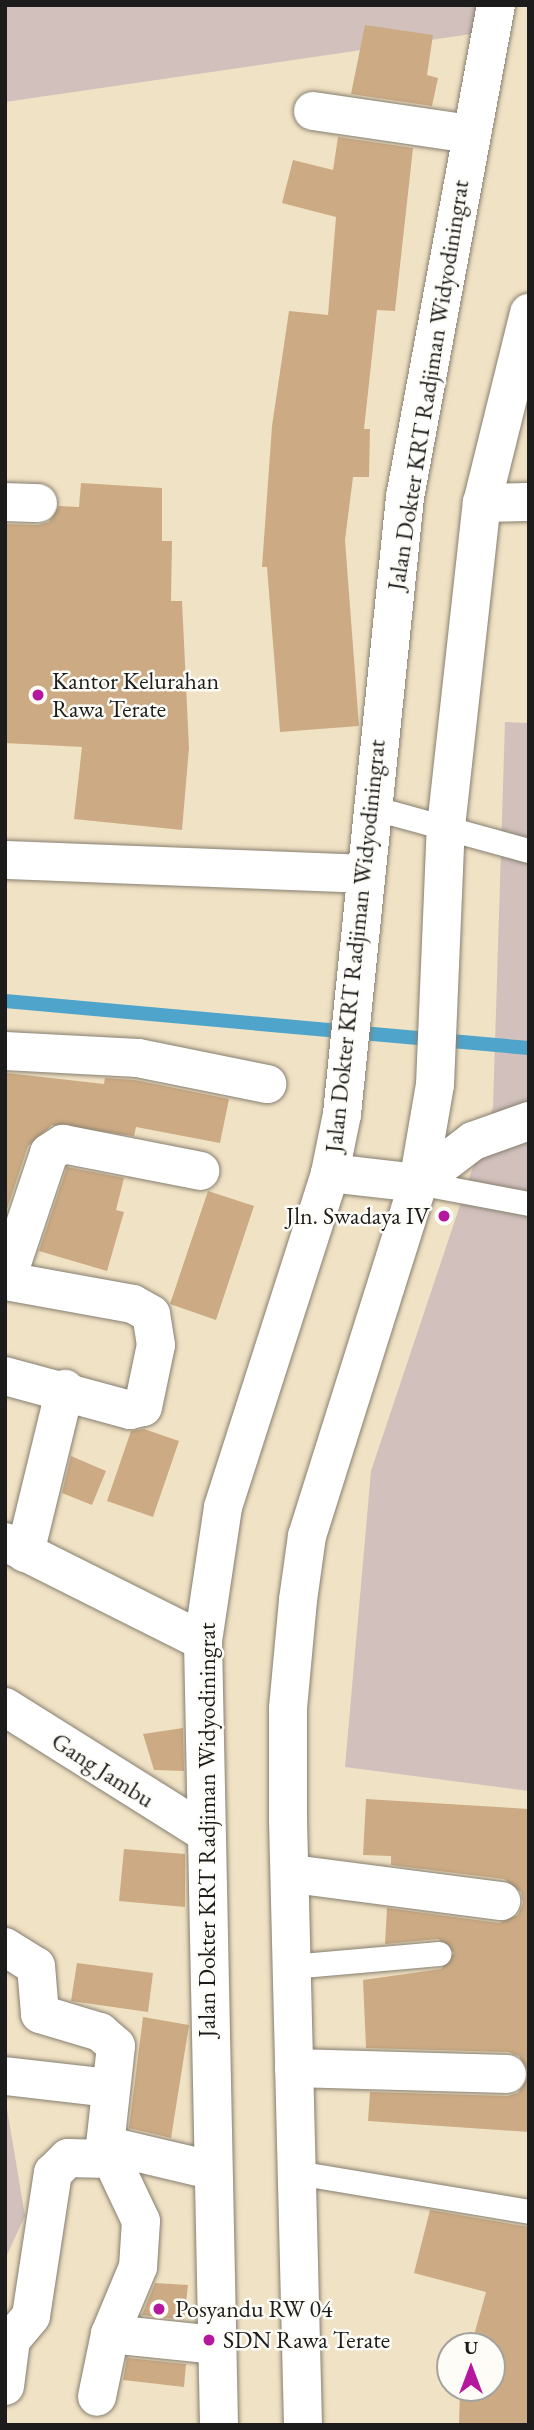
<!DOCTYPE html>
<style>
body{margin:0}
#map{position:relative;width:534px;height:2430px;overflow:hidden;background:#f0e2c4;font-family:"EB Garamond",serif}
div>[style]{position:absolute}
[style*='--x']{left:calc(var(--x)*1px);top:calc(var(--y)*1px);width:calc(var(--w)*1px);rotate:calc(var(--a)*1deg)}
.industrial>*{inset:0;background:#d1c0bc}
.stream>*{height:14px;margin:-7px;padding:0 7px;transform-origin:7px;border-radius:7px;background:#4ea4ca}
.building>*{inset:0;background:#ccab84}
.roads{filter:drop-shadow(0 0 2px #867f70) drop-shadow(0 0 2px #867f70)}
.service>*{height:24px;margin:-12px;padding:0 12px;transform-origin:12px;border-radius:12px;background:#fff}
.minor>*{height:38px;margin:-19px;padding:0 19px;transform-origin:19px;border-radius:19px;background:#fff}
.primary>*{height:38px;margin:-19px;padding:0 19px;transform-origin:19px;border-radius:19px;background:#fff}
.dots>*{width:19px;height:19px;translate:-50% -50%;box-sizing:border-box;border:4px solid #fdfcf7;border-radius:50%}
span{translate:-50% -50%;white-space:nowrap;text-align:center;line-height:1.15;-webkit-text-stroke:5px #fdfcf7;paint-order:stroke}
.street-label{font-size:24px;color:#1c1c1c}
.poi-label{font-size:24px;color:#1c1c1c}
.left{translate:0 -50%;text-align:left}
.right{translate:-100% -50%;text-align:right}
.frame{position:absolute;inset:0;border:7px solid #1c1c1c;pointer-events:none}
.north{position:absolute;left:436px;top:2332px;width:70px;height:70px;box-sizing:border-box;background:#fdfcf7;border:2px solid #a3a29f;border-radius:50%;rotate:0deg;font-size:19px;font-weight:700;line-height:28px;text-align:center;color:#1c1c1c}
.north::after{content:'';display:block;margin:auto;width:24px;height:32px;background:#b5179e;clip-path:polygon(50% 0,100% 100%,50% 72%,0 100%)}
</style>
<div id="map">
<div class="industrial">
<div style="clip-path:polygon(5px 5px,490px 5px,485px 32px,5px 102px)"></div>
<div style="clip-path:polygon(505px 722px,529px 723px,529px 1791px,345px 1767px,371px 1471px,493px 1107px)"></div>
<div style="clip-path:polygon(5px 2097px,25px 2216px,5px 2259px)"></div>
</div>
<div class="stream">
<div style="--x:5;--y:1001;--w:526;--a:5.13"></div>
</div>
<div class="building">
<div style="clip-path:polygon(365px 25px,433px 35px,427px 75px,438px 78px,432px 106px,351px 94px)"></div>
<div style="clip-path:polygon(338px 137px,413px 148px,395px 311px,377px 310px,364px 429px,370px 429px,369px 477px,353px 477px,345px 540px,359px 726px,280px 732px,267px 567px,262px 567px,272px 426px,289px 311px,328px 315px,336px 217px,282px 203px,293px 160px,333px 170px)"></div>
<div style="clip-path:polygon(81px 483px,162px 488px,162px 541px,172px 541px,171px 601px,182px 601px,189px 748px,182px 830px,74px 819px,82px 747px,5px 743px,5px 524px,38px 525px,49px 522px,59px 506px,79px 507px)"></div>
<div style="clip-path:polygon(7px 1073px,104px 1084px,105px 1078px,135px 1080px,229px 1099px,220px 1143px,136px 1127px,134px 1136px,52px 1125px,28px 1146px,5px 1215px)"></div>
<div style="clip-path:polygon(67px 1167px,124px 1178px,116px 1210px,124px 1212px,107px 1271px,39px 1251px)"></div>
<div style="clip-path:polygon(208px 1191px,254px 1206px,216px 1320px,170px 1304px)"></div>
<div style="clip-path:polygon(144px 1429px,179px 1441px,153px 1517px,107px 1501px,131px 1431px)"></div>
<div style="clip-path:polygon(71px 1456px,106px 1471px,92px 1505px,62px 1493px)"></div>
<div style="clip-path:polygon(183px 1728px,184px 1771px,154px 1770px,143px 1734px)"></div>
<div style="clip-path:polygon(366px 1799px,529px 1809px,529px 2074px,519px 2056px,508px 2052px,366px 2048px,363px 1980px,441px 1969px,454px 1953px,438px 1939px,385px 1944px,387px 1908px,499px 1923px,518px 1915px,523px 1903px,521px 1892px,504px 1879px,391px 1865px,391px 1856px,363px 1855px)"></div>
<div style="clip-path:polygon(124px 1849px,185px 1854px,185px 1907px,119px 1901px)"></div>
<div style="clip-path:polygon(77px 1963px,153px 1973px,148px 2012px,71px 2001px)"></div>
<div style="clip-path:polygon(143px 2017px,189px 2025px,171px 2138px,129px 2128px)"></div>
<div style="clip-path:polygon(529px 2075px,529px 2132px,368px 2121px,370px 2092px,507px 2096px,518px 2093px)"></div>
<div style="clip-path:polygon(430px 2210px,529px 2227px,529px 2425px,459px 2425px,460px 2388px,492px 2388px,492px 2346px,471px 2346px,486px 2292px,414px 2273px)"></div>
<div style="clip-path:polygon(155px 2283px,188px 2285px,184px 2320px,142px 2315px)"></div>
<div style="clip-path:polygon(127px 2358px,186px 2364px,184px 2387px,123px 2380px)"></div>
</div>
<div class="roads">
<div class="service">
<div style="--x:369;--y:807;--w:166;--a:15.4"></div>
<div style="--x:418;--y:1183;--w:113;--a:10.7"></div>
<div style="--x:291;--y:1967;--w:149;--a:-5"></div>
<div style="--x:297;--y:2173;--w:235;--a:9.5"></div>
</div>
<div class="minor">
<div style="--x:313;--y:111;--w:159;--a:8.3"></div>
<div style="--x:5;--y:502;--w:33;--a:2"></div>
<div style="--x:482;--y:503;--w:47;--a:-1.2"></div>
<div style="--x:5;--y:860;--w:357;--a:2.2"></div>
<div style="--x:5;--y:1051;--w:133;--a:3"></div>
<div style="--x:138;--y:1058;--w:132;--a:11.4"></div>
<div style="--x:418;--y:1183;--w:69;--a:-37.4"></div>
<div style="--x:473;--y:1141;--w:59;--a:-19.7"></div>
<div style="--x:5;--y:1376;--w:130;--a:15.2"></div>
<div style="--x:130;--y:1410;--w:13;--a:-13"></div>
<div style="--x:143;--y:1407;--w:63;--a:-78.2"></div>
<div style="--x:156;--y:1345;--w:31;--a:-99"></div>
<div style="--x:151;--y:1314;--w:21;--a:-151"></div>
<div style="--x:133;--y:1304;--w:129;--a:-169.7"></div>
<div style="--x:6;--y:1281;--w:135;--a:-71.4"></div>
<div style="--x:49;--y:1153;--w:17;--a:-33"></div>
<div style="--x:63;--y:1144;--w:140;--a:11.1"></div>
<div style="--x:5;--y:1542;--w:221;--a:26.6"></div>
<div style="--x:25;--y:1553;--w:169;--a:-76.3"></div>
<div style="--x:5;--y:1707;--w:234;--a:32.1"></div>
<div style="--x:293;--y:1874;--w:210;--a:7.4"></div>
<div style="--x:5;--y:1947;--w:36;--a:32"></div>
<div style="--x:36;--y:1966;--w:48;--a:85.2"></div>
<div style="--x:40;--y:2014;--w:63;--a:16.7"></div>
<div style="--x:100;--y:2032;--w:21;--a:41"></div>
<div style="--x:116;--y:2046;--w:100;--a:96.3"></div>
<div style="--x:105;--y:2145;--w:84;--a:64.7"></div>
<div style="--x:141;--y:2221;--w:46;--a:93.7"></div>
<div style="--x:138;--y:2267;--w:73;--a:112.7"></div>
<div style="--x:110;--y:2334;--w:64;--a:101.7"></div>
<div style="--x:294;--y:2068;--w:213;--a:1.6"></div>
<div style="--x:5;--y:2076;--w:104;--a:6.6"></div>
<div style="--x:105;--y:2145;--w:109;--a:13.3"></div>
<div style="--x:110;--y:2334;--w:108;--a:5.9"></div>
<div style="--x:5;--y:2386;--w:46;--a:-82.6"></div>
<div style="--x:11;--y:2340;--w:31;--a:-50"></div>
<div style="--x:31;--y:2316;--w:145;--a:-81.3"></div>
<div style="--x:53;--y:2173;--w:21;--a:-45"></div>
<div style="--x:68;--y:2158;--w:41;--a:1.4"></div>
</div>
<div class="primary">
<div style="--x:330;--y:1173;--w:89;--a:6.5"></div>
<div style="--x:219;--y:2425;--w:784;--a:-91.17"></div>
<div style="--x:203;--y:1641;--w:135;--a:-81.5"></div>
<div style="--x:223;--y:1507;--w:351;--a:-72.2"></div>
<div style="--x:330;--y:1173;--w:60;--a:-78.5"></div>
<div style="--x:342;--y:1114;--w:620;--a:-84.17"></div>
<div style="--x:405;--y:497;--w:500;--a:-79.52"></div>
<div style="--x:303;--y:2425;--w:605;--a:-91.42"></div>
<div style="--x:288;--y:1820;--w:112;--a:-90"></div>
<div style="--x:288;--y:1708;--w:108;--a:-84.7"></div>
<div style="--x:298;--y:1600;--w:65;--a:-82"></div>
<div style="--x:307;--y:1536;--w:370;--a:-72.5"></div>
<div style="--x:418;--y:1183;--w:99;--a:-80.2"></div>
<div style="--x:435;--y:1085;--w:258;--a:-87.6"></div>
<div style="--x:446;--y:827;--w:326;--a:-83.7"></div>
<div style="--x:482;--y:503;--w:196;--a:-76.1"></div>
</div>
</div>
<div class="dots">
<div style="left:38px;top:695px;background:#b5179e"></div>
<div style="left:444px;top:1216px;background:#b5179e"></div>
<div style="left:159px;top:2309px;background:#b5179e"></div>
<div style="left:209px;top:2340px;background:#b5179e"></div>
</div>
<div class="street-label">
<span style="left:428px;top:385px;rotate:-81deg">Jalan Dokter KRT Radjiman Widyodiningrat</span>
<span style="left:355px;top:946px;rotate:-84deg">Jalan Dokter KRT Radjiman Widyodiningrat</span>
<span style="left:103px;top:1770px;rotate:33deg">Gang Jambu</span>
<span style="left:207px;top:1830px;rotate:-90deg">Jalan Dokter KRT Radjiman Widyodiningrat</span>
</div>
<div class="poi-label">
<span class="left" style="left:52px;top:695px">Kantor Kelurahan<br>Rawa Terate</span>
<span class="right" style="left:430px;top:1216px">Jln. Swadaya IV</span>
<span class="left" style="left:175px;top:2309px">Posyandu RW 04</span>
<span class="left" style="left:223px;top:2340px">SDN Rawa Terate</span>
</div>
<div class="frame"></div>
<div class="north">U</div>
</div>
